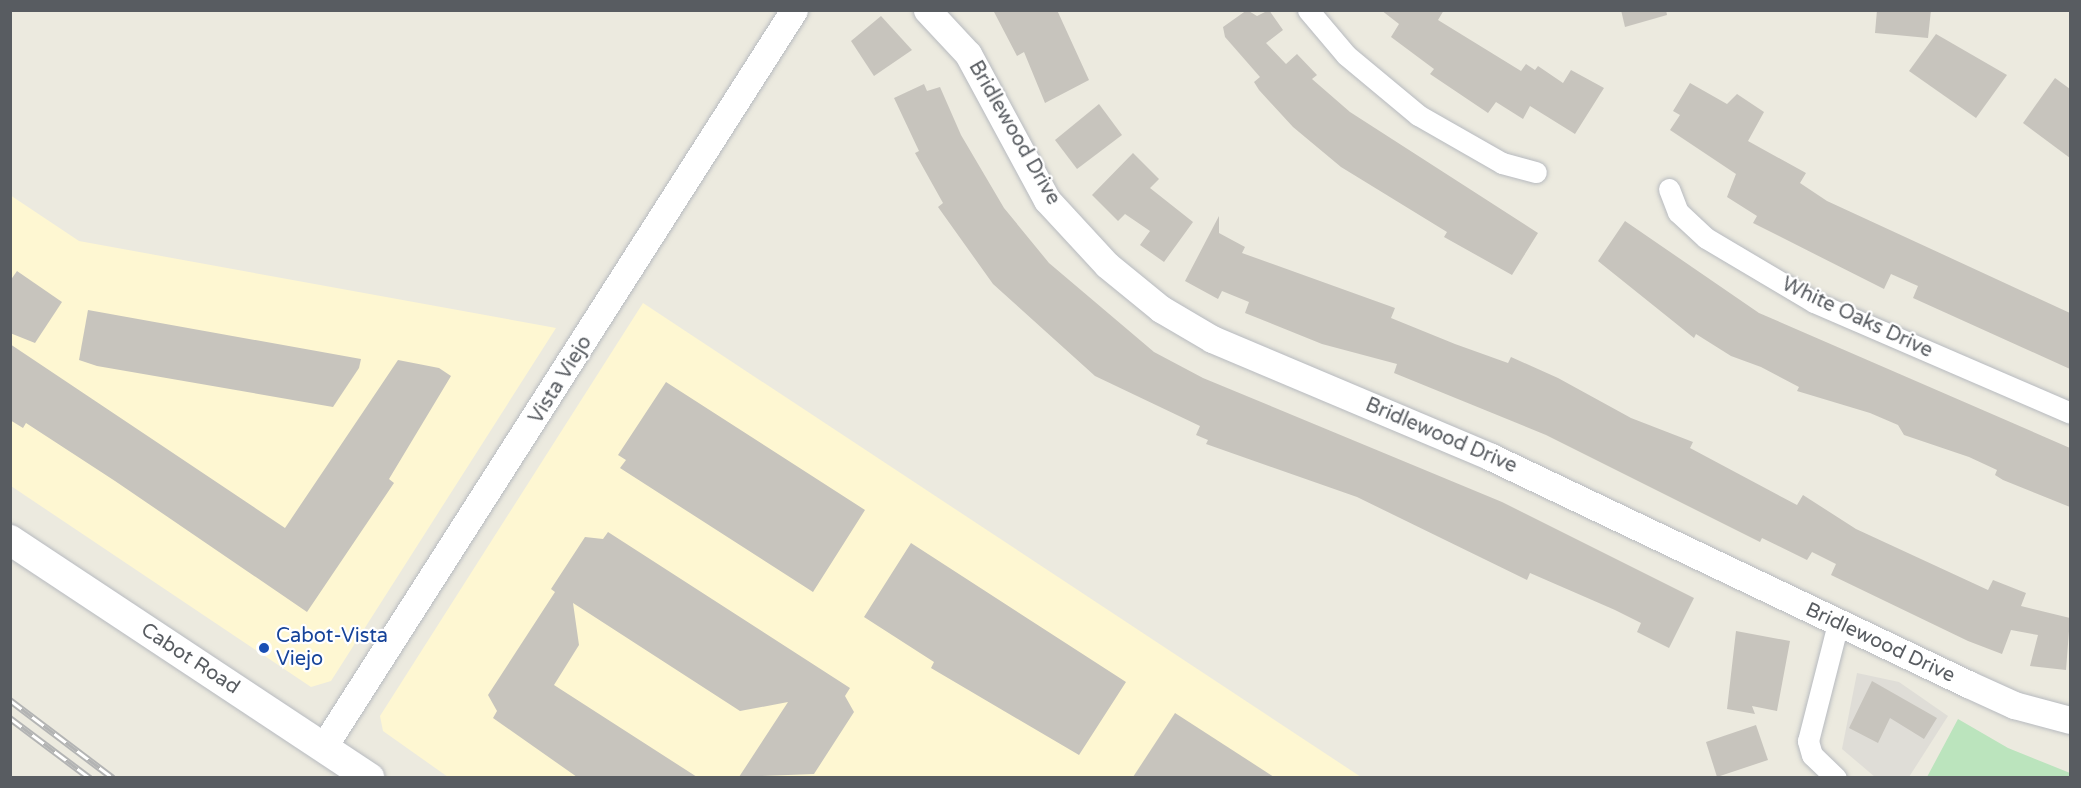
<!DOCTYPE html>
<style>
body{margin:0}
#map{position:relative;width:2081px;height:788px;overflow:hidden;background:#eceadf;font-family:"Varela Round",sans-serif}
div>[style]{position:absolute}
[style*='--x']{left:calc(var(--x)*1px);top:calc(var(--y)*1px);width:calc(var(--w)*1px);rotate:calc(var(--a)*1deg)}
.commercial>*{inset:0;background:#fef7d2}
.industrial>*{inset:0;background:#dfddd7}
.green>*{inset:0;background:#bbe4bd}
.building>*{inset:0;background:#c7c4bd}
.roads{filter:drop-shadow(0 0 2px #b7babf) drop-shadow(0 0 2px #b7babf)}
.minor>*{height:21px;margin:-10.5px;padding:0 10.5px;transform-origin:10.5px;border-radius:10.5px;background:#fff}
.tertiary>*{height:27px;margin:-13.5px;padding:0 13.5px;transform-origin:13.5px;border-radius:13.5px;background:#fff}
.secondary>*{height:30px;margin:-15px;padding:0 15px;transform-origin:15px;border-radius:15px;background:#fff}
.rail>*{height:7px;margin-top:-3.5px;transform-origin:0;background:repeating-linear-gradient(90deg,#fff 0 14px,#b3b4b4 0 28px);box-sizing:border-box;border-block:2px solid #b3b4b4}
.dots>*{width:16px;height:16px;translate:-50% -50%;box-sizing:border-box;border:3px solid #fff;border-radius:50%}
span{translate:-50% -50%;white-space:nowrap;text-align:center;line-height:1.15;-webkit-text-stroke:4.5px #fff;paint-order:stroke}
.street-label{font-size:20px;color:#585c61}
.transit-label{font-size:20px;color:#164399}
.left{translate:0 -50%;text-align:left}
.frame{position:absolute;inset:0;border:12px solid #585c61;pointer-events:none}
</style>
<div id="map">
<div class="commercial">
<div style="clip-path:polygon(10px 195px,79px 241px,556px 328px,331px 681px,311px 687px,11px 486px)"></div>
<div style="clip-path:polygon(643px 303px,1361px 777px,448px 777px,383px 731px,380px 716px)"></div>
</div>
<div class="industrial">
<div style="clip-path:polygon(1857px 673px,1899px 682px,1948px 716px,1909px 777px,1875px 777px,1842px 749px)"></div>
</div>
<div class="green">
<div style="clip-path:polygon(1958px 719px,2008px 748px,2070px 773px,2070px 777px,1927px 777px)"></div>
</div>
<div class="building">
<div style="clip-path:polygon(993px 10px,1057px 10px,1089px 80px,1045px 103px,1024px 52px,1017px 56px)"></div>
<div style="clip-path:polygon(1247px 10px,1257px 16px,1269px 10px,1283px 30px,1266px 43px,1286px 64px,1297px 54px,1317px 75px,1312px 79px,1350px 112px,1538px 233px,1512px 275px,1444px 237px,1447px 232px,1341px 167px,1293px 127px,1259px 90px,1254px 82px,1260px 77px,1225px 37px,1223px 27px)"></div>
<div style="clip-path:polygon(1381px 10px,1444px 10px,1438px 20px,1521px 71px,1526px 64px,1535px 70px,1538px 66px,1563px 83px,1571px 70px,1604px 88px,1575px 134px,1530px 106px,1523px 119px,1496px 102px,1488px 113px,1430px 74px,1434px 69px,1391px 37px,1399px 24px)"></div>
<div style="clip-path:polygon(1621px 10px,1666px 10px,1667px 15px,1625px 27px)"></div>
<div style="clip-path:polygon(1877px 10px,1931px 10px,1928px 38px,1875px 33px)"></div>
<div style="clip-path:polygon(881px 16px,912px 50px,874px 76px,851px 41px)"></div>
<div style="clip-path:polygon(1936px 34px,2007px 75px,1976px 118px,1909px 71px)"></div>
<div style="clip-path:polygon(2055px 78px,2070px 89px,2070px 158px,2023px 123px)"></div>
<div style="clip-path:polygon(1690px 83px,1727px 104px,1737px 94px,1764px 112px,1748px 141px,1806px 173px,1800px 183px,1827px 201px,2070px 313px,2070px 369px,1913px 298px,1918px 286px,1891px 274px,1884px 289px,1753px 223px,1757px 216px,1727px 197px,1736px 174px,1670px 130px,1680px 115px,1673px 111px)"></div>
<div style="clip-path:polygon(924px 84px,927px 91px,940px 87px,961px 135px,1004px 208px,1049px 263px,1154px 352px,1203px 378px,1502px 502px,1694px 598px,1669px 648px,1637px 632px,1641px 623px,1615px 610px,1530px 573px,1527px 580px,1357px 497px,1206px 444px,1208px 440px,1196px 435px,1200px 426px,1095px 376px,993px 284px,938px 207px,943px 203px,915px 153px,919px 151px,894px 98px)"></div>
<div style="clip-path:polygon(1099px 104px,1122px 135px,1077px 169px,1055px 140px)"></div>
<div style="clip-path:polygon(1133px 153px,1159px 179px,1150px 188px,1193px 222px,1164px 262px,1140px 245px,1150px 231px,1125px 214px,1118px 221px,1092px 195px)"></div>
<div style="clip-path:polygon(1219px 216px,1219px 233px,1245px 247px,1242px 253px,1395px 308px,1391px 318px,1455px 344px,1508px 363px,1511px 357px,1558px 378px,1631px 418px,1693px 442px,1690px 448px,1797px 505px,1803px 495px,1856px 529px,1988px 590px,1993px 580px,2026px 593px,2021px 606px,2070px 618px,2066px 670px,2030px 666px,2038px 635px,2011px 630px,2002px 654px,1968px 641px,1831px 575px,1836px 564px,1812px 552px,1807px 560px,1762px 538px,1760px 542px,1546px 435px,1394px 373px,1397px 364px,1322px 344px,1245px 313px,1249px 302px,1222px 291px,1218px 299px,1185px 281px)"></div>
<div style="clip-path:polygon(1625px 221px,1759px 313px,2070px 448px,2070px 507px,2003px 480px,1995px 475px,1997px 470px,1969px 457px,1904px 435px,1898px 425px,1870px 413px,1797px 391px,1799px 387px,1761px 367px,1731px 356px,1696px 334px,1694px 338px,1598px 261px)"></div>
<div style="clip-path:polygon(17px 271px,62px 302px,35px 343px,10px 333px,10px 281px)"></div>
<div style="clip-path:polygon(88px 310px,361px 359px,359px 368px,333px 407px,97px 366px,79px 360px)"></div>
<div style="clip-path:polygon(10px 344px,285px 528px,398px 360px,439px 368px,451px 376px,389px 479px,394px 483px,307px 612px,115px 481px,26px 423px,23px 428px,10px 420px)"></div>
<div style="clip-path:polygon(666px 382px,865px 510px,813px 592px,620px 468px,626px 460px,618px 455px)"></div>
<div style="clip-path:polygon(608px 532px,850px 688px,845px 696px,854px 712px,814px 774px,739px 777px,788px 702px,740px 711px,573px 603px,579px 645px,554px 685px,697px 777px,577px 777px,493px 718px,497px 711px,488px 695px,555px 592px,551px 589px,585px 537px,603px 539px)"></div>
<div style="clip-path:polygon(911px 543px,1126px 682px,1079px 755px,931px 668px,934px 662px,864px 617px)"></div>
<div style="clip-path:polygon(1736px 631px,1790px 641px,1777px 711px,1752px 706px,1755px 714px,1727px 709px)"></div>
<div style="clip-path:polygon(1872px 681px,1937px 718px,1924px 739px,1890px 718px,1878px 743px,1849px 728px)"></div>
<div style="clip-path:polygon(1175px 713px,1274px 777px,1133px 777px)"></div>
<div style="clip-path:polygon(1756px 725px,1768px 760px,1717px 777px,1706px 742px)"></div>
</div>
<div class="roads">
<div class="minor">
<div style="--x:1308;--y:10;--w:59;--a:49.8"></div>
<div style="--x:1346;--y:55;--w:94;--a:39.8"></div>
<div style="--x:1418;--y:115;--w:97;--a:29.7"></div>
<div style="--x:1502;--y:163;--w:35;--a:15"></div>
<div style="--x:1669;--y:189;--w:25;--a:69"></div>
<div style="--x:1678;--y:212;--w:38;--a:43"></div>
<div style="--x:1706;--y:238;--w:126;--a:30.7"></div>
<div style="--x:1814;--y:302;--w:279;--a:23.4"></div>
<div style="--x:1836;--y:778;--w:33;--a:-136"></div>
<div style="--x:1812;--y:755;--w:15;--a:-106"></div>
<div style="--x:1808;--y:741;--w:122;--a:-75.7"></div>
</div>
<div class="tertiary">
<div style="--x:927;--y:10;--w:60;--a:47"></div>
<div style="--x:968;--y:54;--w:166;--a:61.6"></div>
<div style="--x:1047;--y:200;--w:88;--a:47.3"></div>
<div style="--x:1107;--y:265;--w:70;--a:39.2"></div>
<div style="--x:1161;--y:309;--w:59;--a:30.5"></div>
<div style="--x:1212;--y:339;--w:303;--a:22.9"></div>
<div style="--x:1491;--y:457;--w:528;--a:25.45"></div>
<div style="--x:1968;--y:684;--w:51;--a:24.5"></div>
<div style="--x:2014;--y:705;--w:58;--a:15"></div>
<div style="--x:324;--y:746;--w:873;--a:-57.44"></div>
</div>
<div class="secondary">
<div style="--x:10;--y:540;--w:431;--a:33.5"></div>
</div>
</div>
<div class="rail">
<div style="--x:10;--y:700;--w:129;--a:37.1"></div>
<div style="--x:10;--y:718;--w:100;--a:36.9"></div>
</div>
<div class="dots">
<div style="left:264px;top:648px;background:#1a4fb4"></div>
</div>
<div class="street-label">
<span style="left:1014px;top:133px;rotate:60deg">Bridlewood Drive</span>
<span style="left:1857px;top:318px;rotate:25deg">White Oaks Drive</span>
<span style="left:561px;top:380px;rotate:-58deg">Vista Viejo</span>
<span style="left:1441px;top:436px;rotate:23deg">Bridlewood Drive</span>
<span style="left:1880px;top:643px;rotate:25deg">Bridlewood Drive</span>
<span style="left:190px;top:659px;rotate:33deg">Cabot Road</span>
</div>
<div class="transit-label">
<span class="left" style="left:276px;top:648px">Cabot-Vista<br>Viejo</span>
</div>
<div class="frame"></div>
</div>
